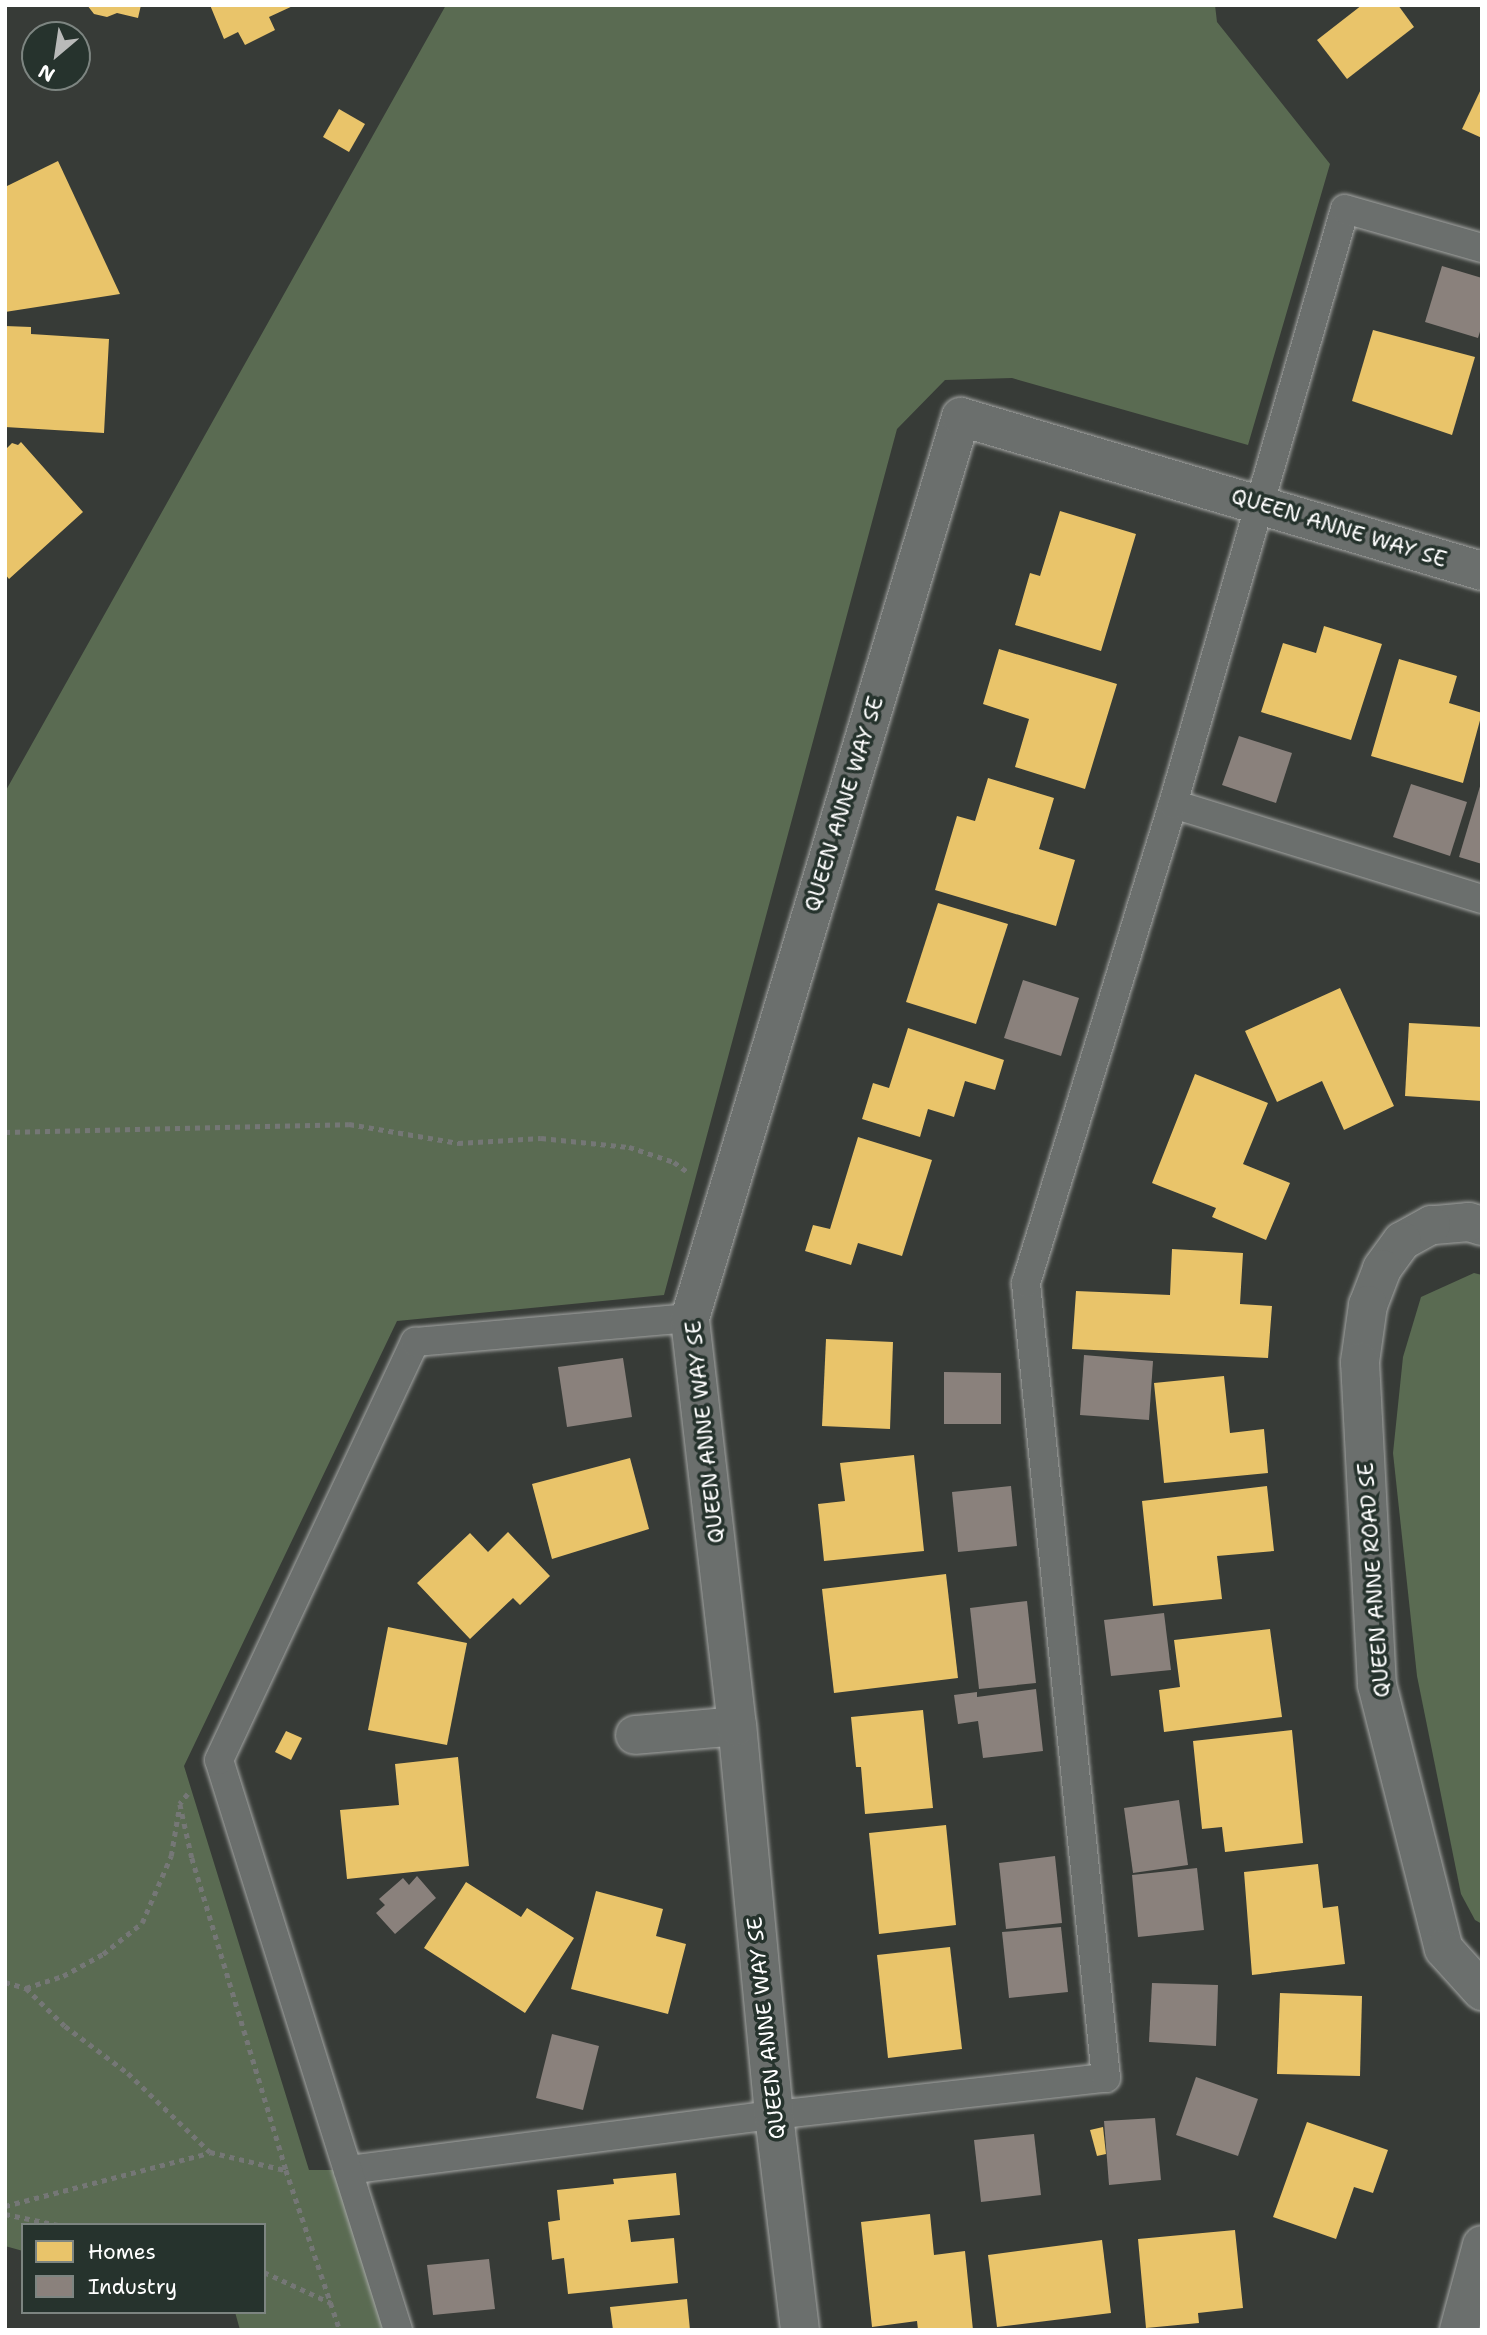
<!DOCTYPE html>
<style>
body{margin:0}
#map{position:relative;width:1487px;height:2335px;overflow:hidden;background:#373b37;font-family:"Shantell Sans",sans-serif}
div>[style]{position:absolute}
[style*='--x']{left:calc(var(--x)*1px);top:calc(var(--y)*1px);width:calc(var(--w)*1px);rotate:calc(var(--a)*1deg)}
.green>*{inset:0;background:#5a6b52}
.homes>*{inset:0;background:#e9c46a}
.industry>*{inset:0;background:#8a817c}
.path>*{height:4.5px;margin-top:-2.25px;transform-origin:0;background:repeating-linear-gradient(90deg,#757776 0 5px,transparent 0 10px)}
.roads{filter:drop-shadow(0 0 2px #a5a7a5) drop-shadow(0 0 2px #a5a7a5)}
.lane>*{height:28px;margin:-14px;padding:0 14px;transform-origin:14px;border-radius:14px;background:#6b6f6d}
.street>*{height:38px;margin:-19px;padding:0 19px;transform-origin:19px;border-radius:19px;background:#6b6f6d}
span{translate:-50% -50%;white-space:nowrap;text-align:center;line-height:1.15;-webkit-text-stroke:7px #26332d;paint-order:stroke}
.street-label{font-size:21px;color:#fff}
.frame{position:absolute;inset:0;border:7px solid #fff;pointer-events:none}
.legend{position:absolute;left:21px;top:2223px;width:245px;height:91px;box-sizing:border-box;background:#26332d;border:2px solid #7d8581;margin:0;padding:9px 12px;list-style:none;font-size:21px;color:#fff}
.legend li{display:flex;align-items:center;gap:14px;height:35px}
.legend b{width:35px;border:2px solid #7d8581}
.north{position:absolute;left:21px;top:21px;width:70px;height:70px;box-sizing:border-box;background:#26332d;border:2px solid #7d8581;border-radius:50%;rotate:209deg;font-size:19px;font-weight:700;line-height:28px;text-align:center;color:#fff}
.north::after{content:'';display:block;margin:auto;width:24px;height:32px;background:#b9bab9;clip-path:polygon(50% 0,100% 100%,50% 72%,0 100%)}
</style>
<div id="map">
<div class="green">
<div style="clip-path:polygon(446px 5px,1215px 5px,1217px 22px,1330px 164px,1248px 445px,1012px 378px,945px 380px,897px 429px,664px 1295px,397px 1321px,184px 1766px,309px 2170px,348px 2170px,398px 2330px,240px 2330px,235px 2312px,264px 2312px,264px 2225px,23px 2225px,23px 2251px,5px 2246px,5px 792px)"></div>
<div style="clip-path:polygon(1474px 1273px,1482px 1275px,1482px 1924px,1475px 1920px,1461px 1894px,1417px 1676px,1393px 1453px,1403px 1357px,1421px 1297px)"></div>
</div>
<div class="homes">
<div style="clip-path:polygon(87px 5px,141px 5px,138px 18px,117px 13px,107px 17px,94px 14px)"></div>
<div style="clip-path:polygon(210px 5px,295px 5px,269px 17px,275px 30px,245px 45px,238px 32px,224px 39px)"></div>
<div style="clip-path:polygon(1362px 5px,1398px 5px,1414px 27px,1347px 79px,1317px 40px)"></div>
<div style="clip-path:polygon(1482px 87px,1482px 138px,1462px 129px)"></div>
<div style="clip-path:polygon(339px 109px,365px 124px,349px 152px,323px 137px)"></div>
<div style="clip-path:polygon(58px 161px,120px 294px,5px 312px,5px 187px)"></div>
<div style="clip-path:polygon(5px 326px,31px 327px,31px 334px,109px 339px,104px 433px,5px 427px)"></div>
<div style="clip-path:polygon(1373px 330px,1475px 357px,1452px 435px,1352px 401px)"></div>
<div style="clip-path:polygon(21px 442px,83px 512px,9px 579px,5px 574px,5px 450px,12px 443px,18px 445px)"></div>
<div style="clip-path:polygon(1060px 511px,1136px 534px,1101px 651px,1015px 625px,1030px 573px,1040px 576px)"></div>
<div style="clip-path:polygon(1324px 626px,1382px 644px,1351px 740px,1261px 712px,1283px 643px,1316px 653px)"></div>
<div style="clip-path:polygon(999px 649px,1117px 684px,1085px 789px,1015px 767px,1029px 719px,983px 704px)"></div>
<div style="clip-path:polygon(1399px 659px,1457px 676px,1449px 703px,1482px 713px,1463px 783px,1371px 756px)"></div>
<div style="clip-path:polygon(988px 778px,1054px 798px,1039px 849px,1075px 860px,1056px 926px,935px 890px,957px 816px,975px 821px)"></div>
<div style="clip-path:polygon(938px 903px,1008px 924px,976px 1024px,906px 1002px)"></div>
<div style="clip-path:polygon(1340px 988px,1394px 1106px,1344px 1130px,1322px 1081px,1277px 1102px,1245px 1031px)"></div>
<div style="clip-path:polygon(1409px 1023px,1482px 1027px,1482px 1101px,1405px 1096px)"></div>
<div style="clip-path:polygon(908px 1028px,1004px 1060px,995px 1090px,965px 1081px,954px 1117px,928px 1109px,920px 1137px,862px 1119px,873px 1083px,889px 1088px)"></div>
<div style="clip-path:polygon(1195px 1074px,1268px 1103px,1243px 1164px,1290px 1183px,1266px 1240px,1212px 1217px,1216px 1208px,1152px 1183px)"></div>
<div style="clip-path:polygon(858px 1137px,932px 1160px,902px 1256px,858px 1243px,851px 1265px,805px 1251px,813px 1225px,830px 1229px)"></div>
<div style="clip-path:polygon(1172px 1249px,1243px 1253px,1240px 1304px,1272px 1306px,1268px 1358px,1072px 1349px,1076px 1291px,1170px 1295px)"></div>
<div style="clip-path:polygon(826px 1339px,893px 1342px,890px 1429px,822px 1426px)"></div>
<div style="clip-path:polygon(1224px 1376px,1230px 1433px,1264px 1429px,1268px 1473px,1164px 1483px,1154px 1383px)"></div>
<div style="clip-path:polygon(914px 1455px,924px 1551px,824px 1561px,818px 1504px,845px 1501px,840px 1463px)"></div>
<div style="clip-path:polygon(630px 1458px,649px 1529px,552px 1559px,532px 1484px)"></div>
<div style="clip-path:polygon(1267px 1486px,1274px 1551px,1217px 1556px,1222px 1599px,1153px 1606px,1142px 1501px)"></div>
<div style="clip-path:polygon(508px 1532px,550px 1576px,520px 1605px,513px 1598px,470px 1639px,417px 1583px,470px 1533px,488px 1552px)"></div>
<div style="clip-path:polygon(946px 1574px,958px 1678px,834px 1693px,822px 1589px)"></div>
<div style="clip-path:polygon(388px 1627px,467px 1643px,447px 1745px,368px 1730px)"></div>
<div style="clip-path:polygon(1270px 1629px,1282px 1717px,1164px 1732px,1159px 1690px,1180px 1687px,1174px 1640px)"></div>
<div style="clip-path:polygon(923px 1710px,933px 1808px,865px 1814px,861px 1767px,856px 1767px,851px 1717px)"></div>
<div style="clip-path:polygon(1292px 1730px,1303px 1843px,1225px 1852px,1222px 1827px,1202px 1829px,1193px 1741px)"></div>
<div style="clip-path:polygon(286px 1731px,302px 1738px,291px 1760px,275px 1752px)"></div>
<div style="clip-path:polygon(458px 1757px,469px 1866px,347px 1879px,340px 1810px,399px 1805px,395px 1764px)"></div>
<div style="clip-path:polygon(946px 1825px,956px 1925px,879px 1934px,869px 1833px)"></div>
<div style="clip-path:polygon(1318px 1864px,1323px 1908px,1338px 1906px,1345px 1964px,1252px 1975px,1244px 1872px)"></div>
<div style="clip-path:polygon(466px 1882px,521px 1917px,527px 1908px,574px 1938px,525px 2013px,424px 1948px)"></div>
<div style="clip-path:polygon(596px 1891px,663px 1909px,656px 1936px,686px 1944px,668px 2014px,571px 1989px)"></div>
<div style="clip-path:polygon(950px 1947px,962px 2049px,888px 2058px,877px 1955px)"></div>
<div style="clip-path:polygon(1280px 1993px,1362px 1996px,1360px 2076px,1277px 2074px)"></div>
<div style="clip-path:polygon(1307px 2122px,1388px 2150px,1373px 2193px,1354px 2187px,1336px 2239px,1273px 2217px)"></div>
<div style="clip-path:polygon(1103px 2127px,1106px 2154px,1097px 2156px,1090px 2130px)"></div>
<div style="clip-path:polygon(676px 2173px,680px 2215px,628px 2220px,631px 2242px,674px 2238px,678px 2283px,568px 2294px,564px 2258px,552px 2260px,548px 2222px,560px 2220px,557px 2190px,614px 2184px,613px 2179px)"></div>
<div style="clip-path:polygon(930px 2214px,934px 2255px,965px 2251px,973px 2330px,918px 2330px,917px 2321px,872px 2327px,861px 2222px)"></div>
<div style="clip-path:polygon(1235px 2230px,1243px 2308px,1198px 2313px,1199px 2323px,1146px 2328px,1138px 2239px)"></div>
<div style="clip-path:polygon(1102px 2240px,1111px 2313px,997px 2327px,988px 2255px)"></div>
<div style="clip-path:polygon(687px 2299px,690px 2330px,613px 2330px,610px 2307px)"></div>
</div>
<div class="industry">
<div style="clip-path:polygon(1442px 266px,1482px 278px,1482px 325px,1478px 338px,1425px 322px)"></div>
<div style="clip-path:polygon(1239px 736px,1292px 753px,1276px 803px,1222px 785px)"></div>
<div style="clip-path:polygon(1481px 783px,1482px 783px,1482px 864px,1459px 857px)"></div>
<div style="clip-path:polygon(1411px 784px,1467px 802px,1450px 856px,1393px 837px)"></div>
<div style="clip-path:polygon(1023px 980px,1079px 998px,1061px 1056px,1004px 1038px)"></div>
<div style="clip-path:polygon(1084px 1355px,1153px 1361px,1149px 1420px,1080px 1415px)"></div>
<div style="clip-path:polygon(623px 1358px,632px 1417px,567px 1427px,558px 1367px)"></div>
<div style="clip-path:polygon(944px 1372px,1001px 1373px,1001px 1424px,944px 1424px)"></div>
<div style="clip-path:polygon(1011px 1486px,1017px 1546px,958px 1552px,952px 1492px)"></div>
<div style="clip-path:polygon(1027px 1601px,1036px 1683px,979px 1689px,970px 1608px)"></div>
<div style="clip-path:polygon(1164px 1613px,1171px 1670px,1111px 1676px,1104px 1620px)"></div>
<div style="clip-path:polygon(1036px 1689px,1043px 1751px,983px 1758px,978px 1721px,958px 1724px,954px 1695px,977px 1692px,977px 1697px)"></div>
<div style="clip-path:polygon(1179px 1800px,1188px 1865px,1133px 1873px,1124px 1808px)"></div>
<div style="clip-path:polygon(1055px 1856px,1062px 1923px,1006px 1929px,999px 1863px)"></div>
<div style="clip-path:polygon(1197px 1868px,1204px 1930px,1138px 1937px,1132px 1875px)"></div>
<div style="clip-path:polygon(417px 1876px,436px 1898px,395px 1934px,376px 1913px,385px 1905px,379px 1899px,403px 1878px,409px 1885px)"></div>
<div style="clip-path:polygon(1061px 1927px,1068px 1992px,1009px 1998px,1002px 1932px)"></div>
<div style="clip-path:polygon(1152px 1983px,1218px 1985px,1216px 2046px,1149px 2042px)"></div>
<div style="clip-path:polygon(552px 2034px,599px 2046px,583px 2110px,536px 2098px)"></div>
<div style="clip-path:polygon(1196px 2077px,1258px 2099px,1238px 2156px,1176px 2135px)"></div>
<div style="clip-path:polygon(1155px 2118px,1161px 2180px,1109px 2185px,1104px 2121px)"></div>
<div style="clip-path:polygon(1034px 2134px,1041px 2195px,981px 2202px,974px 2140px)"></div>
<div style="clip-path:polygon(489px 2259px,495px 2309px,433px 2315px,427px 2265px)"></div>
</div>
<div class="path">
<div style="--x:5;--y:1132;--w:344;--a:-1.3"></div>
<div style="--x:349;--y:1124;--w:111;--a:9.9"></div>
<div style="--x:458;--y:1143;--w:83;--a:-3.4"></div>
<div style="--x:541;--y:1138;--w:88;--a:5.8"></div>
<div style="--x:629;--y:1147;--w:47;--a:18.4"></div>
<div style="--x:674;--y:1162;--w:17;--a:36"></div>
<div style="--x:188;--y:1794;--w:13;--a:129"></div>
<div style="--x:180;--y:1804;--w:55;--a:77.5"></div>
<div style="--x:192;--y:1858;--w:326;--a:73.2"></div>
<div style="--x:286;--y:2170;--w:169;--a:71.4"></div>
<div style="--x:5;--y:1982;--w:22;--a:16"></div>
<div style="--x:26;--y:1988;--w:39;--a:-18"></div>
<div style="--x:63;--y:1976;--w:46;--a:-28.8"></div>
<div style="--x:103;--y:1954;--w:50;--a:-38.5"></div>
<div style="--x:142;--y:1923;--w:73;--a:-66.6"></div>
<div style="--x:171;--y:1856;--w:49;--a:-80.5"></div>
<div style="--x:26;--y:1988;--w:54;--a:44.3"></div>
<div style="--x:65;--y:2026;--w:79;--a:36.7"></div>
<div style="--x:128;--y:2073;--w:114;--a:43.9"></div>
<div style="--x:210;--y:2152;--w:77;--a:13.5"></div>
<div style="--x:5;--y:2206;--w:211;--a:-14.6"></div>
<div style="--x:5;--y:2214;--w:54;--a:11.7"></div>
<div style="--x:264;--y:2272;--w:74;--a:24.8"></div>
</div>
<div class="roads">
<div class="lane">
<div style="--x:1173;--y:804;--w:323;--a:17.1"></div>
<div style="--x:348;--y:2170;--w:430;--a:-7.4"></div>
<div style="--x:774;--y:2115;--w:334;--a:-6.4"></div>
<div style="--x:1106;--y:2078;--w:799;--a:-95.75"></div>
<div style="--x:1026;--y:1283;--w:501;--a:-72.94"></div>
<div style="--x:1173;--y:804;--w:619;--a:-73.88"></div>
<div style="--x:1345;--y:209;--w:142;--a:15.9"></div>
<div style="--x:398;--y:2330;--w:597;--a:-107.43"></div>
<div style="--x:219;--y:1760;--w:462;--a:-64.9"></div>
<div style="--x:415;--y:1342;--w:276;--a:-5"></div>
</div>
<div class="street">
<div style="--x:1482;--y:1226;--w:14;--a:-163"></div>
<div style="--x:1469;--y:1222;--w:38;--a:175"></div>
<div style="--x:1431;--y:1225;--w:33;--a:151"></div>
<div style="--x:1402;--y:1241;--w:34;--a:126"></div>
<div style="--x:1382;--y:1269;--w:39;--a:111"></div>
<div style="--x:1368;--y:1305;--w:58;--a:98"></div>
<div style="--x:1360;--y:1362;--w:323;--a:87"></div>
<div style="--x:1377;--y:1685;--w:272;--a:75.8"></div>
<div style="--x:1444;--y:1949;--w:57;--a:47.9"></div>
<div style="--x:635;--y:1735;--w:102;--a:-5"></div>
<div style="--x:800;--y:2330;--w:217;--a:-96.9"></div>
<div style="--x:774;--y:2115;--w:391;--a:-95.4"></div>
<div style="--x:737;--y:1726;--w:411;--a:-96.6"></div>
<div style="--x:690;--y:1318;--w:941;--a:-73.26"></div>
<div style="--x:961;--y:417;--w:543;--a:16.47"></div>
<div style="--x:1459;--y:2330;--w:88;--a:-74.9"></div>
</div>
</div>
<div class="street-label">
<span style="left:1339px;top:528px;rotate:17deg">QUEEN ANNE WAY SE</span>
<span style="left:844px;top:804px;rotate:-73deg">QUEEN ANNE WAY SE</span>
<span style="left:705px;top:1432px;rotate:-96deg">QUEEN ANNE WAY SE</span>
<span style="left:1374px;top:1580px;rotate:-94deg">QUEEN ANNE ROAD SE</span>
<span style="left:766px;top:2028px;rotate:-96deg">QUEEN ANNE WAY SE</span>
</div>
<div class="frame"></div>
<ul class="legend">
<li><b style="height:19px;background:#e9c46a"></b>Homes</li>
<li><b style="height:19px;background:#8a817c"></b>Industry</li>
</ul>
<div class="north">N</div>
</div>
